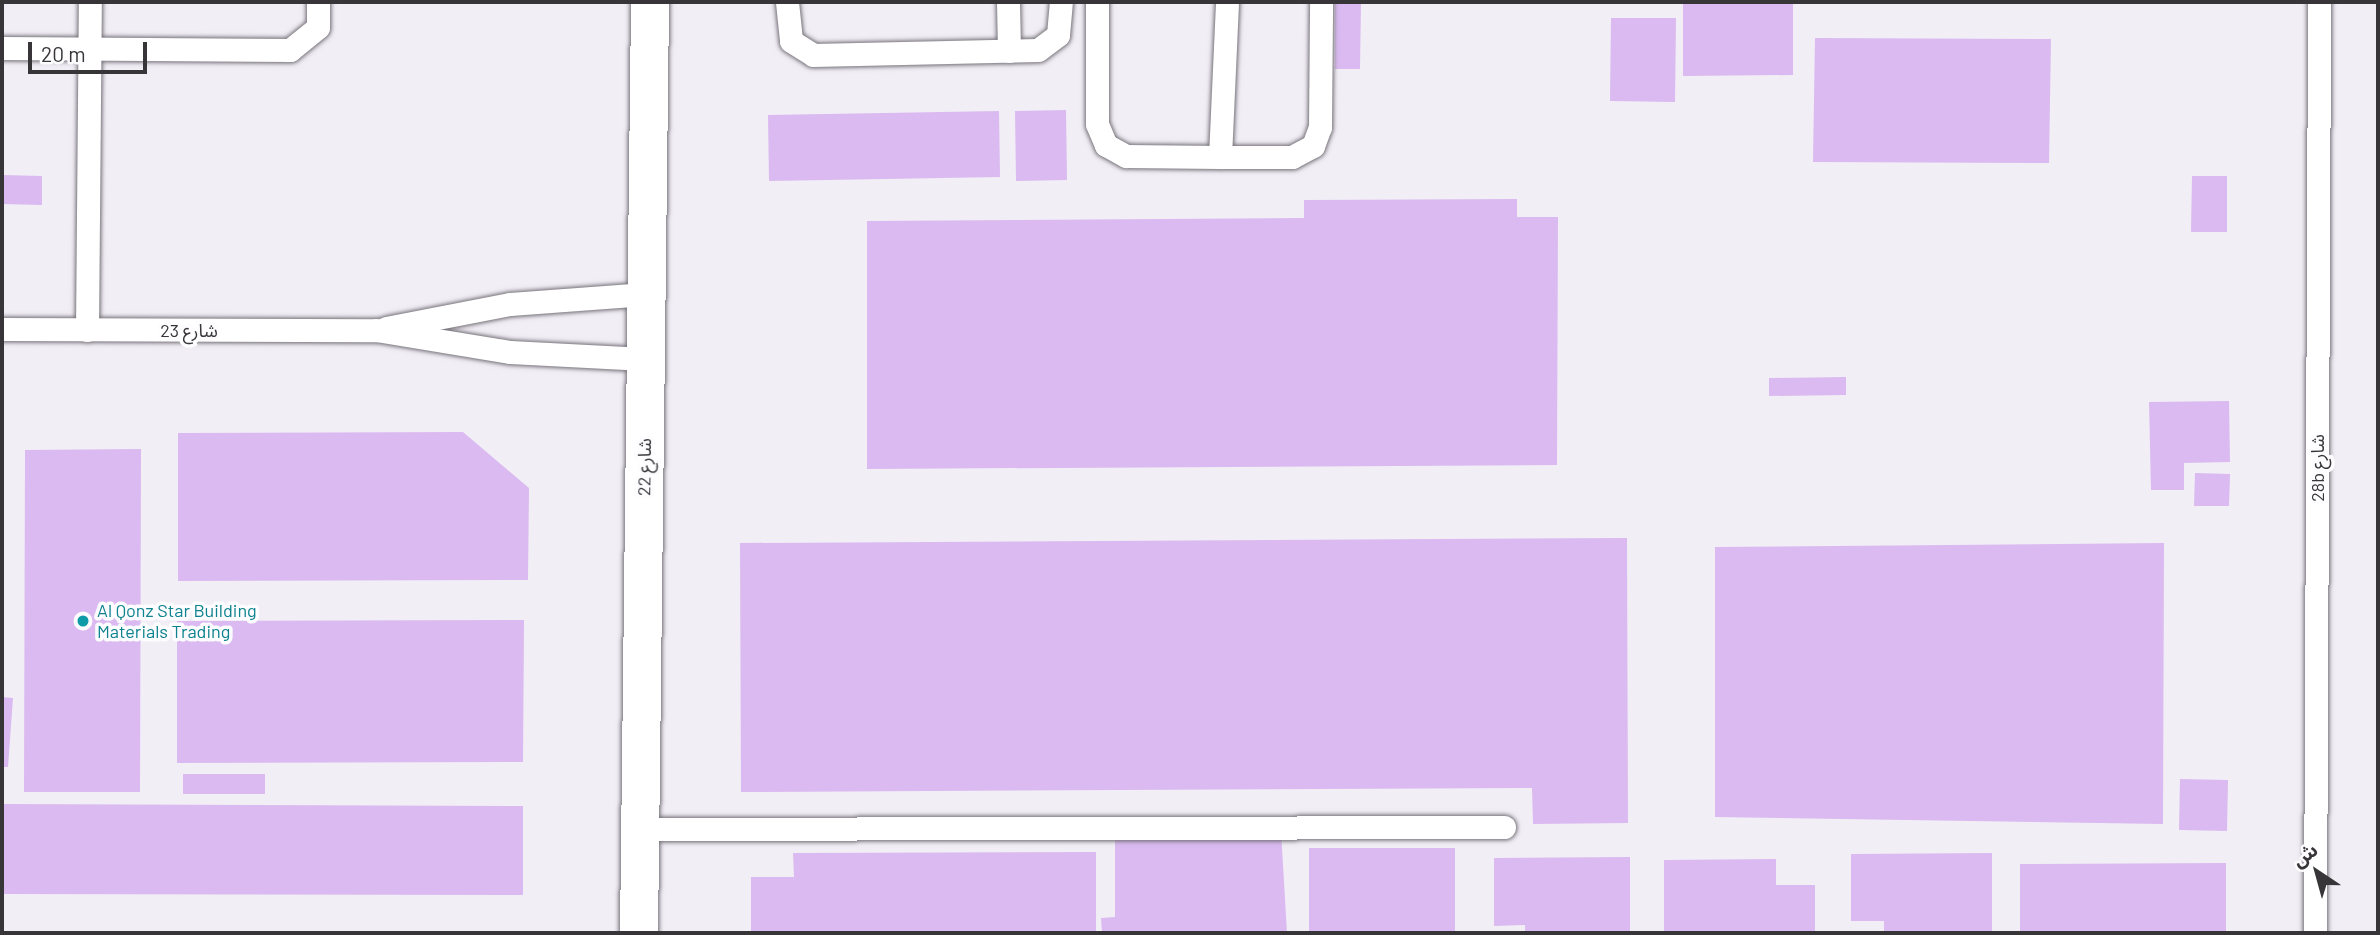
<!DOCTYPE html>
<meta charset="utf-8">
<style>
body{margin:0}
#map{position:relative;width:2380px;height:935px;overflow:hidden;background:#f2eef6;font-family:Barlow,"Noto Sans Arabic",sans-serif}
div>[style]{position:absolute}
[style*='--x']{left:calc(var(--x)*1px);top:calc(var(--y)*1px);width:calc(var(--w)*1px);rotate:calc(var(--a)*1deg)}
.building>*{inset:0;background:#dabaf0}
.roads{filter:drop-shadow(0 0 2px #78747b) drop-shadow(0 0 2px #78747b)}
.service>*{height:23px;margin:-11.5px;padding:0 11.5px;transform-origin:11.5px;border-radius:11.5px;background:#fff}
.minor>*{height:38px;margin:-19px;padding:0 19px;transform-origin:19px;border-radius:19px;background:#fff}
.dots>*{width:19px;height:19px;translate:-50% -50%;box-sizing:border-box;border:4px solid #fdfcfe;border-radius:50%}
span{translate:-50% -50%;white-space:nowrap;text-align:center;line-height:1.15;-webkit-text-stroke:7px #fdfcfe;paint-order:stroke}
.street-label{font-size:18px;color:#373538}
.culture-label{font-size:18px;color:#0d838f}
.left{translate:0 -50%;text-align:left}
.frame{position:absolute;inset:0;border:4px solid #373538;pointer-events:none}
.north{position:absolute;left:2282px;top:837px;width:70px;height:70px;-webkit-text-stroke:5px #fdfcfe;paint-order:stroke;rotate:324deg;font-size:19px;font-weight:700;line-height:28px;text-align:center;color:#373538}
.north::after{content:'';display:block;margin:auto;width:24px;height:32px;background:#373538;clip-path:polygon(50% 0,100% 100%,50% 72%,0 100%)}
.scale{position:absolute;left:28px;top:42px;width:119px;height:32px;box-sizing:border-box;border:4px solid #373538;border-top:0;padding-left:9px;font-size:21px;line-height:24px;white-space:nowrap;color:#373538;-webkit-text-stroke:5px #fdfcfe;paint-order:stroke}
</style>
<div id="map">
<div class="building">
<div style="clip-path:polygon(1335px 2px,1361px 2px,1360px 69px,1335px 69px)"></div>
<div style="clip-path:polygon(1683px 2px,1793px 2px,1793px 75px,1683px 76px)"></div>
<div style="clip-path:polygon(1611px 18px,1676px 18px,1675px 102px,1610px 101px)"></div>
<div style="clip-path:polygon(1815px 38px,2051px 39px,2049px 163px,1813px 162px)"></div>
<div style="clip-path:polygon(1066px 110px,1067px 180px,1016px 181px,1015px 111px)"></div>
<div style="clip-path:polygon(999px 111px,1000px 177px,769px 181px,768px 115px)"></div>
<div style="clip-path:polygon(2px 175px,42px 176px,42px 205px,2px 204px)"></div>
<div style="clip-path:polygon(2192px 176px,2227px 176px,2227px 232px,2191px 232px)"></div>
<div style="clip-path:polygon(1517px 199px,1517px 217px,1558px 217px,1557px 465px,867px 469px,867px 221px,1304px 218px,1304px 200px)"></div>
<div style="clip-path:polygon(1846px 377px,1846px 395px,1769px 396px,1769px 378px)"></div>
<div style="clip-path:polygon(2229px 401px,2230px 462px,2184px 463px,2184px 490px,2151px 490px,2149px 402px)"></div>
<div style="clip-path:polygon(463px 432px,529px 488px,528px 580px,178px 581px,178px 433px)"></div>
<div style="clip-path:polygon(141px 449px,140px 792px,24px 792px,25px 450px)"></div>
<div style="clip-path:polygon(2195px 473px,2230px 474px,2229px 506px,2194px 506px)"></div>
<div style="clip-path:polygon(1627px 538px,1628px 823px,1533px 824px,1532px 788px,741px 792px,740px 543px)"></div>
<div style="clip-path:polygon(2164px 543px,2163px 824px,1715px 817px,1715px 547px)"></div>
<div style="clip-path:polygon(524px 620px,523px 762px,177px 763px,177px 621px)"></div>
<div style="clip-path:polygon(2px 697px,13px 698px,8px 767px,2px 767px)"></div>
<div style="clip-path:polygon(183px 774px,265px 774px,265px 794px,183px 794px)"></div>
<div style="clip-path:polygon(2180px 779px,2228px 780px,2227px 831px,2179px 830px)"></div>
<div style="clip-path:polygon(2px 804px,523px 806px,523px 895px,2px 894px)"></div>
<div style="clip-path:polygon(1281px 831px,1287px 933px,1102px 933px,1101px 918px,1115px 917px,1115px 833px)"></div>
<div style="clip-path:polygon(1309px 848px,1455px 848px,1455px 933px,1309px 933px)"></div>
<div style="clip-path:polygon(1096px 852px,1096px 933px,751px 933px,751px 877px,794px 877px,793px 853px)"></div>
<div style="clip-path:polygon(1992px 853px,1992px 933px,1884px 933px,1884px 921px,1851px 921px,1851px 854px)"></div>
<div style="clip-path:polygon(1630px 857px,1630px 933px,1525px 933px,1525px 925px,1494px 926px,1494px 858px)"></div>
<div style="clip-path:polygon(1776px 859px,1776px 885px,1815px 885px,1815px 933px,1664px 933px,1664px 860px)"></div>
<div style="clip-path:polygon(2226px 863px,2226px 933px,2020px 933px,2020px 864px)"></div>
</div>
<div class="roads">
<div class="service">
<div style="--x:787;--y:2;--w:39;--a:84"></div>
<div style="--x:791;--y:41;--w:26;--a:32"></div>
<div style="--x:813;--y:55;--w:225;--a:-1.3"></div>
<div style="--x:1038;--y:50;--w:25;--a:-37"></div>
<div style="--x:1058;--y:35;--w:33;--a:-85"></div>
<div style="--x:1008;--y:2;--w:49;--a:88.8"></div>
<div style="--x:1097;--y:2;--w:122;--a:90"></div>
<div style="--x:1097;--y:124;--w:23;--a:67"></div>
<div style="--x:1106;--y:145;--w:23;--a:29"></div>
<div style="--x:1126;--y:156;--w:94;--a:0.6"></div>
<div style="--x:1220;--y:157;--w:72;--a:0"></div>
<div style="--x:1292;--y:157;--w:24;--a:-28"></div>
<div style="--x:1313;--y:146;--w:20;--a:-70"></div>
<div style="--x:1320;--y:127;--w:125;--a:-89.5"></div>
<div style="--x:2;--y:48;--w:288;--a:0.4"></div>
<div style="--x:290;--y:50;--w:36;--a:-39"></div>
<div style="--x:318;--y:27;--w:25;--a:-90"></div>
<div style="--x:1220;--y:157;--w:155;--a:-87.4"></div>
<div style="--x:386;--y:328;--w:126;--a:-11"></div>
<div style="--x:510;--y:304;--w:136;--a:-4.2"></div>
<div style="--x:2;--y:329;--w:374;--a:0.2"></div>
<div style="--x:376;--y:330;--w:136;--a:9.3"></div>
<div style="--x:510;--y:352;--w:135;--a:3"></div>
<div style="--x:87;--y:330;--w:328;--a:-89.5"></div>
<div style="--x:640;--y:829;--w:864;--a:-0.13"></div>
<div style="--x:2315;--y:933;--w:931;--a:-89.75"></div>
</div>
<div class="minor">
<div style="--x:639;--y:933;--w:931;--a:-89.32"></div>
</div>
</div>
<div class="dots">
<div style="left:83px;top:621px;background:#0f9aa8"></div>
</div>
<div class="street-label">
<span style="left:189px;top:330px">شارع 23</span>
<span style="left:644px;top:467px;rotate:-89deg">شارع 22</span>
<span style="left:2317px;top:468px;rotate:-90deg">28b شارع</span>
</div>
<div class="culture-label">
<span class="left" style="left:97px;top:621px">Al Qonz Star Building<br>Materials Trading</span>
</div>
<div class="frame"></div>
<div class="north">ش</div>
<div class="scale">20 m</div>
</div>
